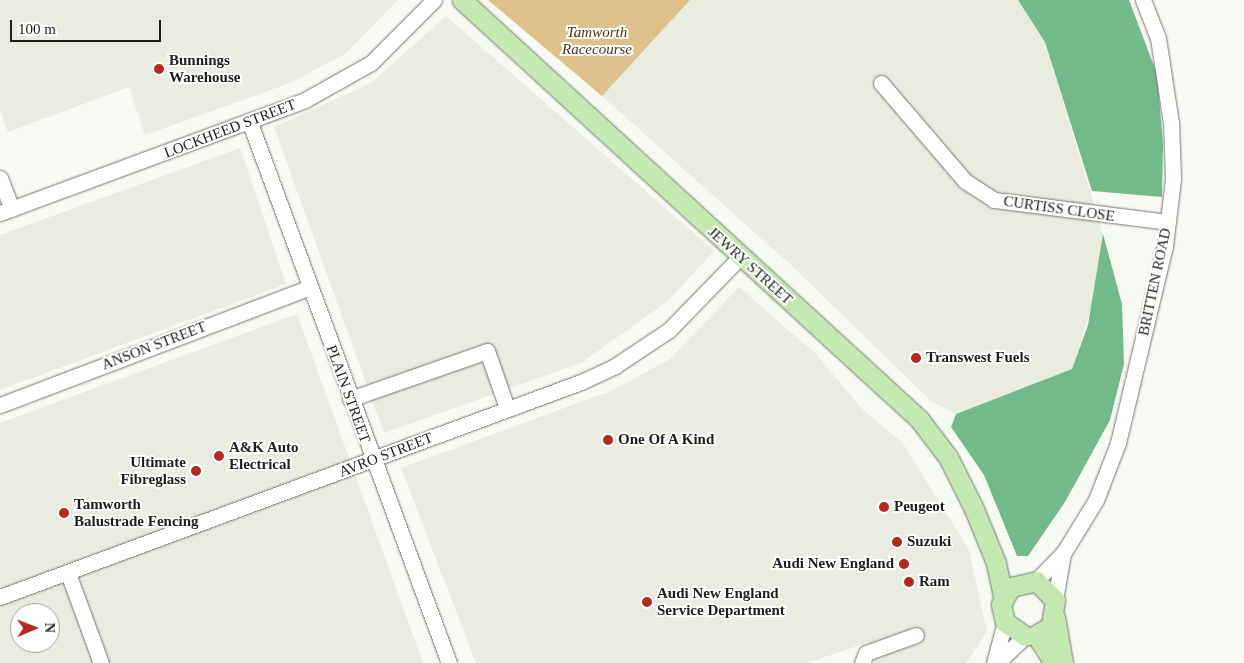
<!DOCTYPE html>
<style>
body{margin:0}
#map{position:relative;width:1244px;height:663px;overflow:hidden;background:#f7f9f3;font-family:Georgia,serif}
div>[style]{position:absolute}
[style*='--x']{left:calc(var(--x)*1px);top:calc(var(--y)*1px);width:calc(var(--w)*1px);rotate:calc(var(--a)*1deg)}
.built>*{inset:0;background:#e9ecdf}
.green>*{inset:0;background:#ddc08b}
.water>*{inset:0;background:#73ba8b}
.roads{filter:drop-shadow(0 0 1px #747671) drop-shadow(0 0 1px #747671)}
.minor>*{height:15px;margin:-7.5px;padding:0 7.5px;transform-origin:7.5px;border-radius:7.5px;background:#fff}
.major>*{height:19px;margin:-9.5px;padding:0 9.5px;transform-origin:9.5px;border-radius:9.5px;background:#c3e9b0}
.dots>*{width:14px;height:14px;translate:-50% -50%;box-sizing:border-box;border:2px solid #fff;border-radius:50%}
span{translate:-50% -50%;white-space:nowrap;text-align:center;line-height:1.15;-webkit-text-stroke:4px #fff;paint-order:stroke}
.park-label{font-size:15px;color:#473718;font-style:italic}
.poi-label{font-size:15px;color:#1d1d1b;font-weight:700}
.left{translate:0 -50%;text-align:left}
.right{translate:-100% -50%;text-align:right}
.street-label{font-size:15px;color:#1d1d1b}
.north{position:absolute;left:10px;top:603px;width:50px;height:50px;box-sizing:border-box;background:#fff;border:1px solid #a5a5a4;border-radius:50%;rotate:89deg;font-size:14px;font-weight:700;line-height:20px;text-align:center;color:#1d1d1b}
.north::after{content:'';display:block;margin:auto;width:18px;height:22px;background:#b62722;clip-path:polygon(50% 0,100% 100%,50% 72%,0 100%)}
.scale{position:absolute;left:10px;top:20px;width:151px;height:22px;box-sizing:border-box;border:2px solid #1d1d1b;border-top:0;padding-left:6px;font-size:15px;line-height:18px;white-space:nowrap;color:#1d1d1b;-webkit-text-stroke:4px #fff;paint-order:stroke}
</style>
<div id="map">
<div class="built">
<div style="clip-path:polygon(0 0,398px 0,345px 54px,290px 83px,145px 135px,129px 87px,8px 132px,0 110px)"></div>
<div style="clip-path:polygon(690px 0,1018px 0,1045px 42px,1103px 234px,1097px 289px,1072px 370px,956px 414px,931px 401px,792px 266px,602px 96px)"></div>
<div style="clip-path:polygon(446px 16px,714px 251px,668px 301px,581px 363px,384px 433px,274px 127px,371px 83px)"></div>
<div style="clip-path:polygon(240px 148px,286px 284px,0 390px,0 235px)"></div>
<div style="clip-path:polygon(739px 287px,815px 353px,863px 410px,902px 442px,969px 550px,987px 632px,966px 663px,875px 663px,869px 642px,807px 663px,476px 663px,401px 468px,613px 390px,670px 359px)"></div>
<div style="clip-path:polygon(evenodd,297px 314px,423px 663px,0 663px,0 423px,297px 314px,20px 613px,50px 613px,50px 643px,20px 643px,20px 613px)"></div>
</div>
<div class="green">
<div style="clip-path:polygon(488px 0,690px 0,602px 96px)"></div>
</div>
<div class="water">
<div style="clip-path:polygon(1018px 0,1129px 0,1157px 74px,1163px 144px,1162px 197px,1092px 191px,1045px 42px)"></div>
<div style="clip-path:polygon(1103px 234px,1122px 304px,1124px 364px,1110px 420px,1065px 502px,1028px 556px,1017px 556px,984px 475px,951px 427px,956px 414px,1072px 369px,1088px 325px)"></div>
</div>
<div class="roads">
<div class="minor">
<div style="--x:881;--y:83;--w:129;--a:49.4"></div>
<div style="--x:965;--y:181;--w:35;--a:33"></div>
<div style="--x:994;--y:200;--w:175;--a:7.2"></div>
<div style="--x:250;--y:123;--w:576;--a:69.77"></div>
<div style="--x:0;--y:178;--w:33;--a:69"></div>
<div style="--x:0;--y:213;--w:325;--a:-20.3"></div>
<div style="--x:305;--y:100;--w:76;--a:-29.3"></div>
<div style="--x:371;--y:63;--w:89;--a:-45"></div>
<div style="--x:350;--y:399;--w:145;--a:-19.3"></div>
<div style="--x:487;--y:351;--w:60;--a:70.7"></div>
<div style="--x:0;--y:405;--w:329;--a:-20.8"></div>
<div style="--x:68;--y:573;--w:96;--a:69.9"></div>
<div style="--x:1036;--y:581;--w:40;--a:-46"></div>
<div style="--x:1064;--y:552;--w:61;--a:-58.4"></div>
<div style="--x:1096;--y:500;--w:61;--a:-68.9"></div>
<div style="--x:1118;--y:443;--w:203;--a:-76.6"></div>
<div style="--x:1165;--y:246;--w:67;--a:-83.2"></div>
<div style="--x:1173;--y:179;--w:56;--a:-92"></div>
<div style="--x:1171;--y:123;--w:86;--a:-98.7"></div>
<div style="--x:1158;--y:38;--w:41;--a:-111.5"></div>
<div style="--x:0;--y:597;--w:620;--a:-20.31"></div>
<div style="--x:581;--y:382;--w:38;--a:-25"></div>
<div style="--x:615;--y:366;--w:65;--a:-33.7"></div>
<div style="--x:669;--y:330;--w:102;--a:-45.8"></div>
<div style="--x:1055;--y:600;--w:48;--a:-80.3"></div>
<div style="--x:862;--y:663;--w:11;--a:-68"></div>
<div style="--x:866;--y:653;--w:53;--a:-19.8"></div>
<div style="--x:994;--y:663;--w:42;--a:-75"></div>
<div style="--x:997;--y:663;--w:39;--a:-44"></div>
<div style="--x:1025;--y:636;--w:10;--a:0"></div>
</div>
<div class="major">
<div style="--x:462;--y:0;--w:620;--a:42.52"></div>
<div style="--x:919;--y:419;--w:48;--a:52.7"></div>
<div style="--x:948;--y:457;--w:58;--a:63.4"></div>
<div style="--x:974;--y:509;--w:58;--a:67.8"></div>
<div style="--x:996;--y:563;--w:35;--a:78"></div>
<div style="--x:1055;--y:617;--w:47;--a:80.1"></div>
<div style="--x:1025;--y:636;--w:24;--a:-145"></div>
<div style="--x:1005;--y:622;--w:18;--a:-103"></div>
<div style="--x:1001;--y:604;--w:20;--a:-60"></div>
<div style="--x:1011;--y:587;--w:26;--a:-13"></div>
<div style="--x:1036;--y:581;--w:27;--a:45"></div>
<div style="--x:1055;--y:600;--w:26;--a:99"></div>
<div style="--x:1051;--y:626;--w:17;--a:149"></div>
<div style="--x:1036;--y:635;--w:33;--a:57"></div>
</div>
</div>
<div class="dots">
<div style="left:159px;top:69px;background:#b62722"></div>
<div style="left:916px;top:358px;background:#b62722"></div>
<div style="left:608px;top:440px;background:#b62722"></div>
<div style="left:219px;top:456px;background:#b62722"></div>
<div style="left:196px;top:471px;background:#b62722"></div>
<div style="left:884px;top:507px;background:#b62722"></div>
<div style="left:64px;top:513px;background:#b62722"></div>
<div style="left:897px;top:542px;background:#b62722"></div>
<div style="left:904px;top:564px;background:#b62722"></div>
<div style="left:909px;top:582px;background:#b62722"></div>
<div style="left:647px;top:602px;background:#b62722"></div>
</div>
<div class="park-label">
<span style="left:597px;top:41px">Tamworth<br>Racecourse</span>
</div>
<div class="poi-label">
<span class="left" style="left:169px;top:69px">Bunnings<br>Warehouse</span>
<span class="left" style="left:926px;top:358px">Transwest Fuels</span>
<span class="left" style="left:618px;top:440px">One Of A Kind</span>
<span class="left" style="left:229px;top:456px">A&amp;K Auto<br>Electrical</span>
<span class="right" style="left:186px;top:471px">Ultimate<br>Fibreglass</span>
<span class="left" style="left:74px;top:513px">Tamworth<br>Balustrade Fencing</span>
<span class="left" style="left:894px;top:507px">Peugeot</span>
<span class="left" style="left:907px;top:542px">Suzuki</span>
<span class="right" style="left:894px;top:564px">Audi New England</span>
<span class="left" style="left:919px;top:582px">Ram</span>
<span class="left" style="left:657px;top:602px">Audi New England<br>Service Department</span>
</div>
<div class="street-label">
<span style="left:230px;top:129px;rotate:-21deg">LOCKHEED STREET</span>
<span style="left:1059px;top:209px;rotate:8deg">CURTISS CLOSE</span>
<span style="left:750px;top:266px;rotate:42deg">JEWRY STREET</span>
<span style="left:1155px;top:282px;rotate:-78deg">BRITTEN ROAD</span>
<span style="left:154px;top:346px;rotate:-21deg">ANSON STREET</span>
<span style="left:348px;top:394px;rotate:70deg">PLAIN STREET</span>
<span style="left:386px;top:455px;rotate:-21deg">AVRO STREET</span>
</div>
<div class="north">N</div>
<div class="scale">100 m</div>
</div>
